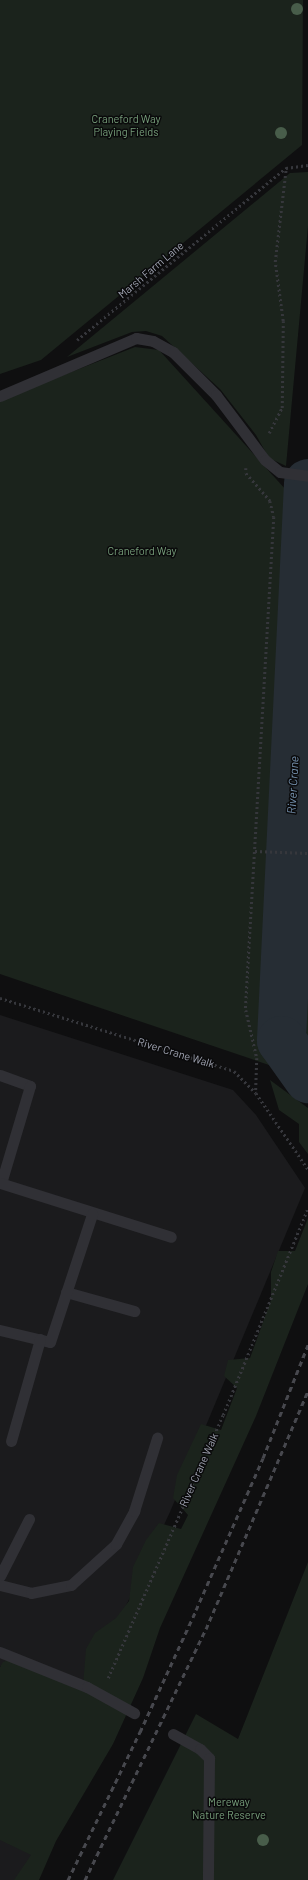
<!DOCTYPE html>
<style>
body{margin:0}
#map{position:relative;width:308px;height:1880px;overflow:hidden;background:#0f0f10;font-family:Barlow,sans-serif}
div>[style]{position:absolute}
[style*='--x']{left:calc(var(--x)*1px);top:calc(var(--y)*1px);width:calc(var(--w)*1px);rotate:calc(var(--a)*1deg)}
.built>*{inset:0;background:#1b1b1d}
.green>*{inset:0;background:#1b231c}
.river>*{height:49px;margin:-24.5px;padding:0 24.5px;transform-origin:24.5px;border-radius:24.5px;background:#262d34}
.path>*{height:2.5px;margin-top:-1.25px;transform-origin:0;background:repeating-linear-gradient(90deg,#36373c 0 2px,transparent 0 5px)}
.service>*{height:11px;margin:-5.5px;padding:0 5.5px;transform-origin:5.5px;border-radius:5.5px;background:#303035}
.rail>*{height:3px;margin-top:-1.5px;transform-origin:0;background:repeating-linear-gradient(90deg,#47484e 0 5px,transparent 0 9px)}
.trees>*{width:12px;height:12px;margin:-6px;border-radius:50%;background:#485d4a}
span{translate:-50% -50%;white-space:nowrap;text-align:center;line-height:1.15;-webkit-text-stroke:3px #0a0a0b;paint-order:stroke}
.park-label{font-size:11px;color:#769d7a}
.street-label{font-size:11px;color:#a0a4b2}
.water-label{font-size:12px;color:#7591ae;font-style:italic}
</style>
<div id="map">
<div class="built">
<div style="clip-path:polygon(0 1015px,233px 1090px,256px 1115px,305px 1188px,170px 1512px,85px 1693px,0 1666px)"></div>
<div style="clip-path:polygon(0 1829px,41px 1846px,24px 1880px,0 1880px)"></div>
</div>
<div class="green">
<div style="clip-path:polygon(0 0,303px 0,302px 145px,41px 360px,0 374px)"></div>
<div style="clip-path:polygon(308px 172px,308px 226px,286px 466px,269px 458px,256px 435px,220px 389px,162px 336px,146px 331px,132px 332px,67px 357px,290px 173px)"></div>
<div style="clip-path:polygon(135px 347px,159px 350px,287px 491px,266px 1025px,278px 1068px,0 974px,0 400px)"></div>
<div style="clip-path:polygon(308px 862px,308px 1037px,302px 1023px)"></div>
<div style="clip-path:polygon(270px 1080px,308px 1108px,308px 1154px,299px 1142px,299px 1124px,279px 1110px)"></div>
<div style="clip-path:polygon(308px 1218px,308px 1284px,256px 1416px,160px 1628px,143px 1678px,113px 1744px,56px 1841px,39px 1880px,14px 1880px,31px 1855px,0 1840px,0 1667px,3px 1662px,19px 1657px,62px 1683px,83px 1685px,86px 1649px,95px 1633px,116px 1618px,129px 1601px,133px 1567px,146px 1540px,159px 1523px,181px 1529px,188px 1515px,173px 1498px,177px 1475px,201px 1424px,221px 1430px,237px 1388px,224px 1376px,228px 1360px,250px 1358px,271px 1300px,271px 1272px,278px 1251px,295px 1251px)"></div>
<div style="clip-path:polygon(308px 1562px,308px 1880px,113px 1880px,196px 1714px,238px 1739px)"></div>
</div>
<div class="river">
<div style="--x:308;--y:483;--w:558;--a:92.78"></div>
<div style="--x:281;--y:1040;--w:47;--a:54.6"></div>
</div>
<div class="path">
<div style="--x:77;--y:340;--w:271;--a:-39.5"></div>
<div style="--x:286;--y:168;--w:22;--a:-8"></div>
<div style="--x:269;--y:433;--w:28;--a:-63"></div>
<div style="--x:282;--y:408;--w:87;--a:-89.3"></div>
<div style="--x:283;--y:321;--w:60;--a:-97.7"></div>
<div style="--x:275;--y:262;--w:95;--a:-83.3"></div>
<div style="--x:246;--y:468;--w:5;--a:90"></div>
<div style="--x:246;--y:473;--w:37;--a:49"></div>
<div style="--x:270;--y:501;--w:16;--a:76"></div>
<div style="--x:274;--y:517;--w:494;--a:93.3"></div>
<div style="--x:246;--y:1010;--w:49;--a:77.1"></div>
<div style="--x:257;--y:1058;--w:35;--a:92"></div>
<div style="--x:255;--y:851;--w:53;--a:2.2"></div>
<div style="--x:0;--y:998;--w:245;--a:17.3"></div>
<div style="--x:234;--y:1071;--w:31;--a:45"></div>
<div style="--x:256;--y:1093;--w:92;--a:55.6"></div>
<div style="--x:108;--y:1678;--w:287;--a:-66.4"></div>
<div style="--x:223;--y:1415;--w:224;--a:-67.7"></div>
</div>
<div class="service">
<div style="--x:0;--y:396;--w:148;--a:-23.1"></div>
<div style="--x:136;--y:338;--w:17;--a:10"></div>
<div style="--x:153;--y:341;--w:23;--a:29"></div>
<div style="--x:173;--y:352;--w:61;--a:45"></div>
<div style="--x:216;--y:395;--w:81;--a:53"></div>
<div style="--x:265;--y:460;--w:19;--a:39"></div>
<div style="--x:280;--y:472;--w:28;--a:8"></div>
<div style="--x:0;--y:1075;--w:32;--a:20"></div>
<div style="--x:30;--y:1086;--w:101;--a:106.6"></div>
<div style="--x:0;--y:1183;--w:179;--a:17.5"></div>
<div style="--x:66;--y:1292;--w:71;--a:15.6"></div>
<div style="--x:0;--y:1330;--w:51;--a:13.5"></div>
<div style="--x:50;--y:1342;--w:135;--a:-71.8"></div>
<div style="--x:11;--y:1441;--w:106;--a:-74.1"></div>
<div style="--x:0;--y:1576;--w:64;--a:-63"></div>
<div style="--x:0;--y:1585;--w:32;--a:14"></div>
<div style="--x:31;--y:1593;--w:41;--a:-11.3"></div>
<div style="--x:71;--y:1585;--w:61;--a:-42.3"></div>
<div style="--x:116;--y:1544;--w:38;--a:-61"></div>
<div style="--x:134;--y:1511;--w:77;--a:-72.5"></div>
<div style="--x:0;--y:1652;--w:94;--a:21.9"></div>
<div style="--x:87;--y:1687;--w:54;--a:29"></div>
<div style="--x:173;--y:1734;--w:31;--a:29"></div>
<div style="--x:200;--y:1749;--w:13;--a:45"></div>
<div style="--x:209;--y:1758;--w:122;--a:90.5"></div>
</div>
<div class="rail">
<div style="--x:68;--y:1880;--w:165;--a:-64.1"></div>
<div style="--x:140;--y:1732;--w:134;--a:-65.3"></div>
<div style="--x:196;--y:1610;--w:166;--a:-66.2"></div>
<div style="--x:263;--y:1458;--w:122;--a:-68.3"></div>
<div style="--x:85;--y:1880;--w:279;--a:-64.3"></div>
<div style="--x:206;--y:1629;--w:259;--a:-66.8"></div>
</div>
<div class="trees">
<div style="left:297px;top:9px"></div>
<div style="left:281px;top:133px"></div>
<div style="left:263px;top:1840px"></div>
</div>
<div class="park-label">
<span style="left:126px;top:126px">Craneford Way<br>Playing Fields</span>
<span style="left:142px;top:551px">Craneford Way</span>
<span style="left:229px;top:1809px">Mereway<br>Nature Reserve</span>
</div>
<div class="street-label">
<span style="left:151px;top:270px;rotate:-40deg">Marsh Farm Lane</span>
<span style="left:176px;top:1053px;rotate:17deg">River Crane Walk</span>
<span style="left:199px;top:1470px;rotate:-66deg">River Crane Walk</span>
</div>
<div class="water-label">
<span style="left:293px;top:785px;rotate:-87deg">River Crane</span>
</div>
</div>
